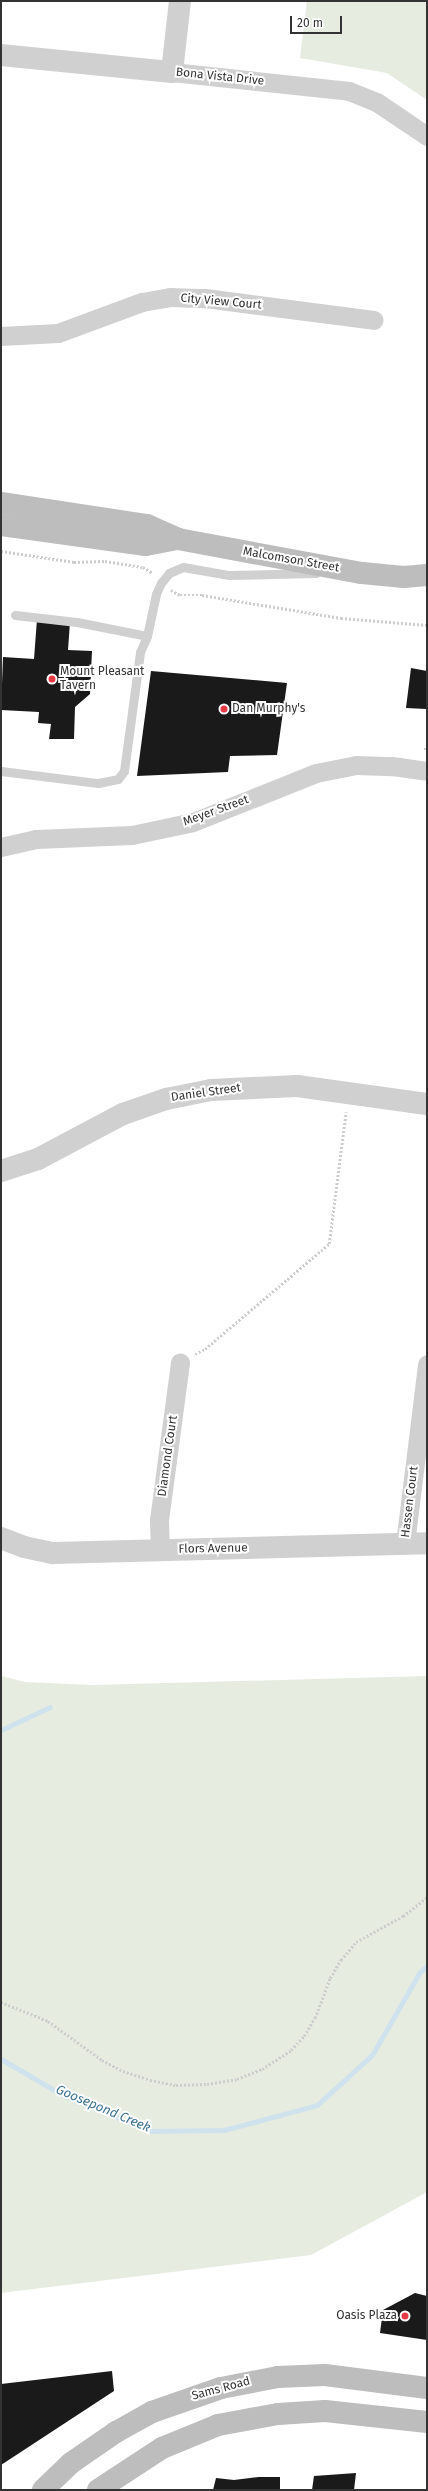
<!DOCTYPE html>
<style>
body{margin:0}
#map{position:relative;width:428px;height:2491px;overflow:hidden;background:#fff;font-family:"Fira Sans",sans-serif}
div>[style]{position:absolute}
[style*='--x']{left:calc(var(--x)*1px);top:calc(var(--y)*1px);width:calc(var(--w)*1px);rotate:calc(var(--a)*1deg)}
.green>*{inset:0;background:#e6ecdf}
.stream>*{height:5px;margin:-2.5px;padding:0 2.5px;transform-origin:2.5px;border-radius:2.5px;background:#cfe2ee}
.building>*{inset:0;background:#1a1a1a}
.path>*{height:2.5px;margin-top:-1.25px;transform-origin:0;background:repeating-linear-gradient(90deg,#cdcdcd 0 2px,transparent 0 4px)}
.service>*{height:9px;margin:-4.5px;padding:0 4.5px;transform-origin:4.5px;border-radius:4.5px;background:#d0d0d0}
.minor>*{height:19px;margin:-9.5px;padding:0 9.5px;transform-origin:9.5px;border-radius:9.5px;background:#d0d0d0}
.tertiary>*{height:22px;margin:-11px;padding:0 11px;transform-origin:11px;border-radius:11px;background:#d0d0d0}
.secondary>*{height:22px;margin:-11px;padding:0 11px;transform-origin:11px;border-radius:11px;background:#bdbdbd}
.dots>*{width:11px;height:11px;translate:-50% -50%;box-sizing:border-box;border:2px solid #fff;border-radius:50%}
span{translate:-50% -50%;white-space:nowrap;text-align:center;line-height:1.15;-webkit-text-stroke:4px #fff;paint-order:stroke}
.street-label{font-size:12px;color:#333}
.poi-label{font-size:12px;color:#333}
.left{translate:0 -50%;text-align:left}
.right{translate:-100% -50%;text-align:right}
.water-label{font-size:13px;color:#3f7597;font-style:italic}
.frame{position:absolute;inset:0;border:2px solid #333;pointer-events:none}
.scale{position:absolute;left:290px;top:16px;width:52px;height:18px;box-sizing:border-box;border:2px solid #333;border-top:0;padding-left:5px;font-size:12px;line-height:14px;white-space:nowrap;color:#333;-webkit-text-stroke:3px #fff;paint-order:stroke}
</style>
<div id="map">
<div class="green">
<div style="clip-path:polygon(307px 1px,424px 1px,427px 5px,427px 100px,387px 73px,300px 58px)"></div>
<div style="clip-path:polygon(1px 1676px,25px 1682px,93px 1685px,427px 1676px,427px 2192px,311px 2255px,1px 2293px)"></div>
</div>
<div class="stream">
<div style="--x:1;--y:1730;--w:54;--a:-25.1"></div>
<div style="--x:1;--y:2059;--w:75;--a:30.3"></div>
<div style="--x:66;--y:2097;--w:92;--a:21.6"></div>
<div style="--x:152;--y:2131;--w:72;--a:-0.8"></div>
<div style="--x:224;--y:2130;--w:96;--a:-15"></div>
<div style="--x:317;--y:2105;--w:74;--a:-42.3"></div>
<div style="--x:372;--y:2055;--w:96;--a:-60"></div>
<div style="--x:420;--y:1972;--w:9;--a:-41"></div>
</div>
<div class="building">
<div style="clip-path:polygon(37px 619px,70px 622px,68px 650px,92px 651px,90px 694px,75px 707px,74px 739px,49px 739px,51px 724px,38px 723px,39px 712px,1px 710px,3px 657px,34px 659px)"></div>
<div style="clip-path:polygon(411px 668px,427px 671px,426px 709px,406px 708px)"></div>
<div style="clip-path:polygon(151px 671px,287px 683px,277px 755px,230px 756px,228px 772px,137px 776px)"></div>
<div style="clip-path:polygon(415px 2293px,427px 2296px,427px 2340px,380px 2333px,383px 2310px)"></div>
<div style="clip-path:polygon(112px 2371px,114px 2391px,1px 2465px,1px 2384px)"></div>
<div style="clip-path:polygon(356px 2473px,354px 2490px,312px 2490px,314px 2476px)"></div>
<div style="clip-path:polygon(259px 2477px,280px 2477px,280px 2490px,213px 2490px,216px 2478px,234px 2480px)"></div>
</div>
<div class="path">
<div style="--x:1;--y:551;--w:74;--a:8.6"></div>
<div style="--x:74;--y:562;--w:31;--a:-2"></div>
<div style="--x:105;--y:561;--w:38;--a:9"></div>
<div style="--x:143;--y:567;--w:12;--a:31"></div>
<div style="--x:171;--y:590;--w:10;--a:29"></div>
<div style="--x:180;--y:595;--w:22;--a:0"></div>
<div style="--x:202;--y:595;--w:141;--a:9.4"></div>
<div style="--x:341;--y:618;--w:86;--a:4.7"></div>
<div style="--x:424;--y:749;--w:3;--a:0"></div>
<div style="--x:195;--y:1354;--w:11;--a:-27"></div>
<div style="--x:205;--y:1349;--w:162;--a:-40.3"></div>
<div style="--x:329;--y:1244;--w:133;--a:-82.7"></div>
<div style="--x:1;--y:2002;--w:51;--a:22"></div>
<div style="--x:48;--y:2021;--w:67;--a:35.8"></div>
<div style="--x:102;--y:2060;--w:24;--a:28"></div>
<div style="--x:123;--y:2071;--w:28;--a:18"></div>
<div style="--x:150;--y:2080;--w:26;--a:11"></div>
<div style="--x:176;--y:2085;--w:31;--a:-2"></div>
<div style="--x:207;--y:2084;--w:30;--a:-9"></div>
<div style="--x:237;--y:2079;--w:27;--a:-22"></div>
<div style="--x:262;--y:2069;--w:35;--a:-33"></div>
<div style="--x:291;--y:2050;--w:19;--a:-47"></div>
<div style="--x:304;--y:2036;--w:21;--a:-59"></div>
<div style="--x:315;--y:2018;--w:43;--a:-69.4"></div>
<div style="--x:330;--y:1978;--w:21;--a:-59"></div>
<div style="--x:341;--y:1960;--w:23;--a:-50"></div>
<div style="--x:356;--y:1942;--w:54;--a:-29"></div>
<div style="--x:403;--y:1916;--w:31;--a:-38"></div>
</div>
<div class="service">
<div style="--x:15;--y:615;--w:62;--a:6.4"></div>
<div style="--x:77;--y:622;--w:71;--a:11.3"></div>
<div style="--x:1;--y:771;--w:98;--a:7.1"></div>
<div style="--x:98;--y:783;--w:20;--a:-11"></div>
<div style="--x:118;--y:779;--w:10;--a:-53"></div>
<div style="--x:124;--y:771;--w:120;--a:-82.3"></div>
<div style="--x:140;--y:652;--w:17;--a:-66"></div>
<div style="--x:147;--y:636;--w:43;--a:-77.9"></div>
<div style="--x:156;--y:594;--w:12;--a:-66"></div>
<div style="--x:161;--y:583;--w:13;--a:-51"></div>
<div style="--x:169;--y:573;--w:15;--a:-23"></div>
<div style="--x:183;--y:567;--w:47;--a:9.9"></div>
<div style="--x:229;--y:575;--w:87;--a:-1.3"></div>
</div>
<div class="minor">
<div style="--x:172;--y:72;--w:178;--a:6.1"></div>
<div style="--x:349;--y:91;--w:31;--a:22"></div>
<div style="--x:378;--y:103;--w:59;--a:34"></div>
<div style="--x:1;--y:336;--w:57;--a:-3"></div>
<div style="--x:58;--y:333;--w:90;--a:-20.3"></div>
<div style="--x:142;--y:302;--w:28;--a:-10"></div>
<div style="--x:170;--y:297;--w:35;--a:2"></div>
<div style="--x:205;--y:298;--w:170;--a:7.4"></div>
<div style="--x:1;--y:847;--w:36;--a:-13"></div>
<div style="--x:36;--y:839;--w:96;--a:-2.4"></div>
<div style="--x:132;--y:835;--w:62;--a:-12"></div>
<div style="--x:193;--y:822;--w:132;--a:-21.7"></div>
<div style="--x:316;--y:773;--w:41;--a:-11.3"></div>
<div style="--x:356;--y:765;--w:36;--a:2"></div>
<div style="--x:392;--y:766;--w:35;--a:8"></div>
<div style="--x:405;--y:1544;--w:181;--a:-83"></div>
<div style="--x:160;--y:1550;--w:30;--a:-92"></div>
<div style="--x:159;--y:1520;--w:159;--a:-82.4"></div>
</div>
<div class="tertiary">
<div style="--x:1;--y:55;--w:172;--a:5.7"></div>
<div style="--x:172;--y:72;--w:71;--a:-83.6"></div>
<div style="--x:1;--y:1171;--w:39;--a:-18"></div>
<div style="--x:38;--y:1159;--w:96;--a:-27.9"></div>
<div style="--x:123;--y:1114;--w:46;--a:-19.2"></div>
<div style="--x:166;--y:1099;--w:46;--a:-11.3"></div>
<div style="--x:211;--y:1090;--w:86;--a:-2.7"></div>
<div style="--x:297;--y:1086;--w:131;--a:7.9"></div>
<div style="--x:1;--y:1538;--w:25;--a:21"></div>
<div style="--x:24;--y:1547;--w:30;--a:12"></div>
<div style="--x:53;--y:1553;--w:374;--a:-1.5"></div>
</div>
<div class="secondary">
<div style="--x:1;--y:503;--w:148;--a:8.6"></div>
<div style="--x:147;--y:525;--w:34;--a:24"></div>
<div style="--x:178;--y:539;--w:187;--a:10.5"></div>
<div style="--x:362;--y:573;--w:42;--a:5.4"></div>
<div style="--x:404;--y:577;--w:23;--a:-5"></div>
<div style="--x:1;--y:525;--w:146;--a:7.9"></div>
<div style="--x:146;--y:545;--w:33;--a:-11"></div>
<div style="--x:43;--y:2490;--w:39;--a:-44"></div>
<div style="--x:71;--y:2463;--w:55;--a:-34.6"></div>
<div style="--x:116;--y:2432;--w:41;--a:-29.1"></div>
<div style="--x:152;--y:2412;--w:73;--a:-19.2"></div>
<div style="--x:221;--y:2388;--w:58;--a:-10.9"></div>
<div style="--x:278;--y:2377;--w:47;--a:-2.4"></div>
<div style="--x:325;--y:2375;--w:103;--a:7.3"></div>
<div style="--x:98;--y:2490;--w:77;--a:-33.3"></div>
<div style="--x:162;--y:2448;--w:61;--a:-22.3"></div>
<div style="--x:218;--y:2425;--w:61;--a:-10.4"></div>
<div style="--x:278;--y:2414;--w:47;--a:-3.7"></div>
<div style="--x:325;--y:2411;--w:103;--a:6.2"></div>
</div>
<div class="dots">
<div style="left:52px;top:679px;background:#e63946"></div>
<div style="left:224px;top:709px;background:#e63946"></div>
<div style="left:405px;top:2316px;background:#e63946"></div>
</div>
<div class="street-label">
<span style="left:220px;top:77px;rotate:6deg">Bona Vista Drive</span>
<span style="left:221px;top:302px;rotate:5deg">City View Court</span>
<span style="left:291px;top:560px;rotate:10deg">Malcomson Street</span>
<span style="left:216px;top:811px;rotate:-20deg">Meyer Street</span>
<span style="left:206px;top:1093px;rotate:-8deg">Daniel Street</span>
<span style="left:168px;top:1456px;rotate:-82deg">Diamond Court</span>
<span style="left:410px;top:1502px;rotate:-83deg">Hassen Court</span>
<span style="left:213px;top:1549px;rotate:-1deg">Flors Avenue</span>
<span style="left:221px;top:2389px;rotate:-15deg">Sams Road</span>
</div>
<div class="poi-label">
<span class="left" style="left:60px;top:679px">Mount Pleasant<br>Tavern</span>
<span class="left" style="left:232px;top:709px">Dan Murphy's</span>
<span class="right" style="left:397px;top:2316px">Oasis Plaza</span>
</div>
<div class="water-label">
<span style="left:103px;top:2109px;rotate:23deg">Goosepond Creek</span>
</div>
<div class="frame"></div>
<div class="scale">20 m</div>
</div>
